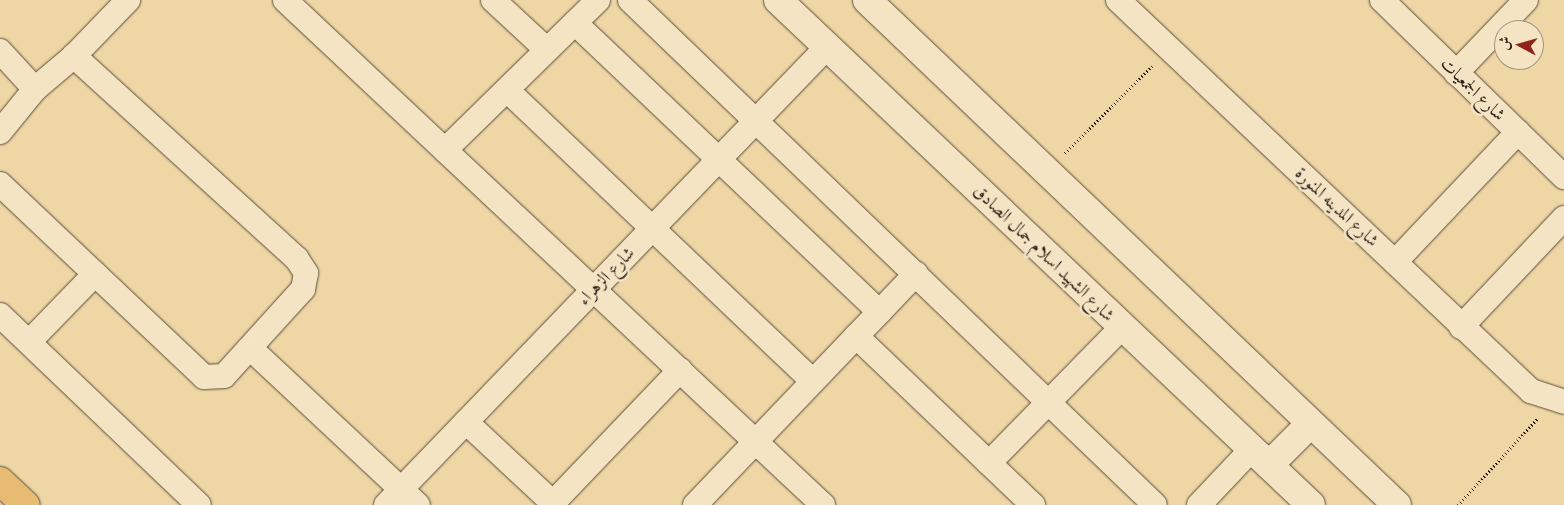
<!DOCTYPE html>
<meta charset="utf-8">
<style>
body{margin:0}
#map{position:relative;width:1564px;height:505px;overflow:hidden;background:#eed6a5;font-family:Alegreya,Amiri,serif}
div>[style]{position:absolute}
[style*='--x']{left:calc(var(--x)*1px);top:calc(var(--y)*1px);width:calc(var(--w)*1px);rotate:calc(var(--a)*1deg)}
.path>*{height:3px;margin-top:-1.5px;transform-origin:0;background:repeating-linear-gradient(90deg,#2c1f18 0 1px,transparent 0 3.5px)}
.roads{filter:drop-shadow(0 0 1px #5c4d3b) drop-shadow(0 0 1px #5c4d3b)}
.street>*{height:24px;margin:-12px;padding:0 12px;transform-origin:12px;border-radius:12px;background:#f4e4c4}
.secondary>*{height:28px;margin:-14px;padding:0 14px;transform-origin:14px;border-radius:14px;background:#f4e4c4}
.primary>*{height:28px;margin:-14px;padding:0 14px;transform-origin:14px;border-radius:14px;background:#e7bb72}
span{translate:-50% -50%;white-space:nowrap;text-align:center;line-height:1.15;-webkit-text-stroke:5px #f4e4c4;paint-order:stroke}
.street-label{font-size:18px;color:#2c1f18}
.north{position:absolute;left:1494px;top:20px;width:50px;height:50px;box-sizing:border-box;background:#f4e4c4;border:1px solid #a4957f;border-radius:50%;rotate:276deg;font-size:14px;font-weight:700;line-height:20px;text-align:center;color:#2c1f18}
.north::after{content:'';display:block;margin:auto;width:18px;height:22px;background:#8f2418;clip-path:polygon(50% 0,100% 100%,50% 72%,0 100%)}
</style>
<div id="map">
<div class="path">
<div style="--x:1065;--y:153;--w:123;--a:-45"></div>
<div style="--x:1458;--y:505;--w:117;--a:-47.4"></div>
</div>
<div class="roads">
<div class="street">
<div style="--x:285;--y:0;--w:738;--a:43.19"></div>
<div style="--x:493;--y:0;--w:72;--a:42.8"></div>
<div style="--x:630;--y:0;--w:728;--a:43.89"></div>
<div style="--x:1118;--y:0;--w:569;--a:43.43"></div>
<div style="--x:1531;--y:391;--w:35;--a:18"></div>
<div style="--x:1382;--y:0;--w:254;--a:44.2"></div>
<div style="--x:575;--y:23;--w:420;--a:43.5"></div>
<div style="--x:0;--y:51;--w:52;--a:47.4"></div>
<div style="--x:1456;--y:73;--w:101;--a:-46.2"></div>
<div style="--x:507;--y:90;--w:422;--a:43.6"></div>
<div style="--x:0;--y:132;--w:55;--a:-50.9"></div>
<div style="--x:35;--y:89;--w:51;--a:-40.2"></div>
<div style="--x:74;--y:56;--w:78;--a:-46"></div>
<div style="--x:445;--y:150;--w:214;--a:-44.4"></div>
<div style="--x:0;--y:184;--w:281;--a:43.4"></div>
<div style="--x:204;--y:377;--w:20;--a:-3"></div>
<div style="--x:224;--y:376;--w:118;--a:-47.8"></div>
<div style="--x:303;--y:289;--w:16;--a:-79"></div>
<div style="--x:306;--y:273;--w:17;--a:-123"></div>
<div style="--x:297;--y:259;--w:302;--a:-137.7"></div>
<div style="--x:1395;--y:262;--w:179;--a:-46.6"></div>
<div style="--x:0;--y:315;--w:275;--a:43.7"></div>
<div style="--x:1461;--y:327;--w:150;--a:-46.6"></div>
<div style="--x:856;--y:336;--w:245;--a:43.7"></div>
<div style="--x:29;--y:342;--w:95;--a:-45.9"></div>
<div style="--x:250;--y:348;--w:230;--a:43.1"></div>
<div style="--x:466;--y:422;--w:122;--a:43"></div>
<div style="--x:989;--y:463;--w:190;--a:-45.6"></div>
<div style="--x:553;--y:503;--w:184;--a:-46.3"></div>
<div style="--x:386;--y:505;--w:636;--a:-46.08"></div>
<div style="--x:695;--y:505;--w:320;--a:-46.3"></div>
<div style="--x:1199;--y:505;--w:77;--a:-46.6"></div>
</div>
<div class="secondary">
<div style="--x:778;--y:0;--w:734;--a:43.45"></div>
<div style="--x:867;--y:0;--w:732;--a:43.62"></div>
<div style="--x:1269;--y:465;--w:59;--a:-45"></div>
</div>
<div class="primary">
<div style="--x:0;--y:481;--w:35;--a:43"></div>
</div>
</div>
<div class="street-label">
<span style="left:1473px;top:89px;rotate:44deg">شارع الجمعيات</span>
<span style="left:1337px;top:207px;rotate:43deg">شارع المدينه المنورة</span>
<span style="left:1044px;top:253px;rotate:44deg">شارع الشهيد اسلام جمال الصادق</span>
<span style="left:606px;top:276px;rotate:-46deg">شارع الزهراء</span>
</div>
<div class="north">ش</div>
</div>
